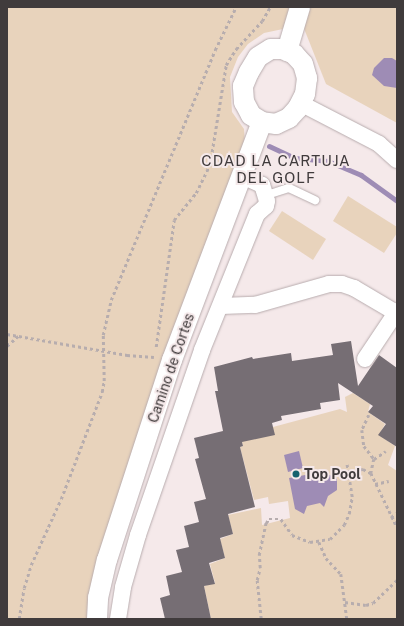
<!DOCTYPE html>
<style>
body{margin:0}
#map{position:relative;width:404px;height:626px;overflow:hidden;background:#f5e9ea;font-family:"Public Sans",sans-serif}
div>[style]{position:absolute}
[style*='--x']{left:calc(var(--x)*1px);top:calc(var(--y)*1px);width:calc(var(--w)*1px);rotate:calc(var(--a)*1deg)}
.green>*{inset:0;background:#e8d3bc}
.water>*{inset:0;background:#9e8cb5}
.stream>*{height:5px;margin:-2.5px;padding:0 2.5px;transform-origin:2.5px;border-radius:2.5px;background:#9e8cb5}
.building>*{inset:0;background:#766e74}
.path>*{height:2.5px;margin-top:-1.25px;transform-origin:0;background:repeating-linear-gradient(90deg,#b7adae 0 3px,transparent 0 6px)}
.roads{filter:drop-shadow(0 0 1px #b8acae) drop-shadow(0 0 1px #b8acae)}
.service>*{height:8px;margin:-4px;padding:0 4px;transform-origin:4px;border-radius:4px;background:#fff}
.minor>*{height:16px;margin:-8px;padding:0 8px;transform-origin:8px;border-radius:8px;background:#fff}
.tertiary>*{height:20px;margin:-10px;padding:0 10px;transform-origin:10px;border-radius:10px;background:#fff}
.dots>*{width:11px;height:11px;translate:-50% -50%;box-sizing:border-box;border:2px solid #f5e9ea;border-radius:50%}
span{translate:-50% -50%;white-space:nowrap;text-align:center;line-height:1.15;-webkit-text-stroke:4px #f5e9ea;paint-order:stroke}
.street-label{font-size:14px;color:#403b3c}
.poi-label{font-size:14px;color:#403b3c;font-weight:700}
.left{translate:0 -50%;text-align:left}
.neighbourhood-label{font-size:15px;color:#403b3c;letter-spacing:1px}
.frame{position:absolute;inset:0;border:8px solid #403b3c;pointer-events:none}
</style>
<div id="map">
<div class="green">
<div style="clip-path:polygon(7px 7px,290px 7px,283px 29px,264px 33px,248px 44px,238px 57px,230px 77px,232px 112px,244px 129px,245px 144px,93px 619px,7px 619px)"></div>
<div style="clip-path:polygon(309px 7px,397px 7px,397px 123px,326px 84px,303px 26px)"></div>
<div style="clip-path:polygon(348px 196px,397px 227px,397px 233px,384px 253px,333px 221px)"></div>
<div style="clip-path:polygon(282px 211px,326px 239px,313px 260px,269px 231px)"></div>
<div style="clip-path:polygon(353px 393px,370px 404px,368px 412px,385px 424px,379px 435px,395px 446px,388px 465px,397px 471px,397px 619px,211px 619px,204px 586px,215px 583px,210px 564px,225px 558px,220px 539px,233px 534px,228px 515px,261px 508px,262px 525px,290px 518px,288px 501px,269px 504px,268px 497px,254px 500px,240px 447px,243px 446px,239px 430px,273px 427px,340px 409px,347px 412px,345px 397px)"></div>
</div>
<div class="water">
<div style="clip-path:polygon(384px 58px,392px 58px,397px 61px,397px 88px,384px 86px,372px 75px,374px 68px)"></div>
<div style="clip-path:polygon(299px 451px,303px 468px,288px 472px,284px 455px)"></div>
<div style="clip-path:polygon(305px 475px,314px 480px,330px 475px,337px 479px,337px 490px,328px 496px,324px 507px,320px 503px,307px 506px,304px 514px,295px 509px,289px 478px)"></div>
</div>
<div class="stream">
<div style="--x:269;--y:146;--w:29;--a:25"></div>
<div style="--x:295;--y:158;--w:33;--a:5"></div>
<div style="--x:328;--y:161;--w:36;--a:23"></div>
<div style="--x:361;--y:175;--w:44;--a:35.8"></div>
</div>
<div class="building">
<div style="clip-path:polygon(351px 341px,358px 386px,379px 355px,397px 368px,397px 447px,378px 435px,386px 424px,368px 412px,373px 406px,338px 383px,340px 400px,320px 403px,321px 409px,281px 416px,282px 420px,272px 423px,275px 435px,242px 442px,243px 446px,240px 447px,255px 507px,228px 514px,233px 534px,220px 538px,225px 558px,209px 563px,215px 584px,204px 586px,211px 619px,165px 619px,160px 598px,170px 595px,166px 576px,182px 572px,176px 550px,189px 547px,184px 526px,199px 522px,194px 502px,206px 499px,195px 459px,199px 458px,194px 438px,223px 431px,215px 391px,218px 391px,214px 367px,252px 357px,253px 359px,291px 353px,292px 361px,333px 355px,331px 344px)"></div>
</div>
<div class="path">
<div style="--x:7;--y:334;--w:122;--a:9.9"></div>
<div style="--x:127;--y:355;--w:27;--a:4"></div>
<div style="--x:7;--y:346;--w:15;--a:-42"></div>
<div style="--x:156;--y:347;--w:128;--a:-81.9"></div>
<div style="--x:174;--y:220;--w:35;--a:-51"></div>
<div style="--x:196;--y:193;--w:32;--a:-64"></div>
<div style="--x:210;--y:164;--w:100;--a:-80.8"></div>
<div style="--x:226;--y:65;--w:19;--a:-58"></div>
<div style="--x:236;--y:49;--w:38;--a:-47"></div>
<div style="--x:262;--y:21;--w:16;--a:-60"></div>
<div style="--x:369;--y:415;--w:17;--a:115"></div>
<div style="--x:362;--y:430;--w:16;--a:83"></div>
<div style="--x:364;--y:446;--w:16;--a:52"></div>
<div style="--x:374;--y:459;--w:14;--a:102"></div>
<div style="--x:374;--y:459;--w:14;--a:-34"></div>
<div style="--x:349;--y:471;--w:14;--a:-8"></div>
<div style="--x:363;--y:469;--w:9;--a:27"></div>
<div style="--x:371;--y:473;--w:60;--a:64.3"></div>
<div style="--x:375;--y:484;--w:14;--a:-12"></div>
<div style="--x:391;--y:517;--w:7;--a:-34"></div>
<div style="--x:319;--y:542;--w:17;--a:66"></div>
<div style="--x:326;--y:558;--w:22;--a:47"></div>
<div style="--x:341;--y:574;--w:45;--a:82.4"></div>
<div style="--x:345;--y:602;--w:21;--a:8"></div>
<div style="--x:366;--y:605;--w:7;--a:-16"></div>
<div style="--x:373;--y:603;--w:33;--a:-44"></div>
<div style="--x:19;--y:619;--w:31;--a:-81"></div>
<div style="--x:24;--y:588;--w:24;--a:-73"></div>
<div style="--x:31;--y:565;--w:72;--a:-65.6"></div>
<div style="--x:61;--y:499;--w:115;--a:-69"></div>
<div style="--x:102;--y:392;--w:11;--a:-80"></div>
<div style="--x:104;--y:381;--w:46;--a:-91.2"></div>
<div style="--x:103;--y:335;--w:36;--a:-77"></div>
<div style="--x:111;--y:300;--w:271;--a:-67.4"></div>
<div style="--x:215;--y:50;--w:48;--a:-64"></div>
<div style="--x:261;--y:619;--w:39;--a:-96"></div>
<div style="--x:257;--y:580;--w:12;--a:-76"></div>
<div style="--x:260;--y:568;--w:13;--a:-94"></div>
<div style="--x:259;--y:555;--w:33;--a:-78"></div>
<div style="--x:266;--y:523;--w:5;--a:-53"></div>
<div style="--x:269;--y:519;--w:12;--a:0"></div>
<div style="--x:281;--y:519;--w:19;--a:55"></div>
<div style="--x:292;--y:535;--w:19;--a:21"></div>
<div style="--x:310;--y:542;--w:20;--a:-9"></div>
<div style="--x:330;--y:539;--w:20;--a:-45"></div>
<div style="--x:344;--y:525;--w:12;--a:-66"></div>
<div style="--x:349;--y:514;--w:17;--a:-80"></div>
<div style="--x:352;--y:497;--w:33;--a:-99"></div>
</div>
<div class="roads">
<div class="service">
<div style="--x:267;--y:195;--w:23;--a:-18"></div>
<div style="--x:289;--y:188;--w:29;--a:25"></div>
</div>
<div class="minor">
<div style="--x:300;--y:103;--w:89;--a:27.4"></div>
<div style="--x:379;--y:144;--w:24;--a:42"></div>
<div style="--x:221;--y:306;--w:34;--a:-2"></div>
<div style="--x:255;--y:305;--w:77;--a:-15.8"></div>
<div style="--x:329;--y:284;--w:13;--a:0"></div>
<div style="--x:342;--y:284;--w:13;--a:18"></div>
<div style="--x:354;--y:288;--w:45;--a:30.5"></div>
<div style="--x:393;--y:311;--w:8;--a:60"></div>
<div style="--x:365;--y:359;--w:54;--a:-56.3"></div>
<div style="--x:118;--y:619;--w:32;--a:-81"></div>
<div style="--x:123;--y:587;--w:54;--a:-73.9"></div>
<div style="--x:138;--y:535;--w:196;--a:-70.9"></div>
<div style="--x:202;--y:350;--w:147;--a:-68"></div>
<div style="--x:257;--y:214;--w:12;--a:-42"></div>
<div style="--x:266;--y:206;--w:5;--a:-79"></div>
<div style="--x:267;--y:201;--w:17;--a:-107"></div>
<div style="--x:262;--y:185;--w:22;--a:-156"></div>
</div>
<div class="tertiary">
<div style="--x:271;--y:49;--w:12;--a:0"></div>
<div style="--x:283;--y:49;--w:12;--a:24"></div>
<div style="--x:294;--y:54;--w:13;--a:48"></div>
<div style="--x:303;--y:64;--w:15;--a:74"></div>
<div style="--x:307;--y:78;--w:16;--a:97"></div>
<div style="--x:305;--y:94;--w:16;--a:117"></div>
<div style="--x:298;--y:108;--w:13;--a:132"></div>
<div style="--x:289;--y:118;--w:14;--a:155"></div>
<div style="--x:276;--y:124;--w:14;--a:-172"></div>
<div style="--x:262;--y:122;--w:13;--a:-148"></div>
<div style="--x:251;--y:115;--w:15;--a:-118"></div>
<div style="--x:244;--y:102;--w:16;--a:-94"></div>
<div style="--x:243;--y:86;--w:15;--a:-67"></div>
<div style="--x:249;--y:72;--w:17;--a:-59"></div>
<div style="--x:258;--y:57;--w:15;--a:-32"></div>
<div style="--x:287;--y:51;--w:46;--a:-73.5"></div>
<div style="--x:97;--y:619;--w:21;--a:-87"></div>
<div style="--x:98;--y:598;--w:39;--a:-77"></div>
<div style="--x:107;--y:560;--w:210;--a:-72"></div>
<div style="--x:172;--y:360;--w:254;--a:-69.3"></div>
</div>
</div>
<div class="dots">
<div style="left:296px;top:474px;background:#16626e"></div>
</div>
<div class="street-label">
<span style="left:171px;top:368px;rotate:-71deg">Camino de Cortes</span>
</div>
<div class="poi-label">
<span class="left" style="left:304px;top:474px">Top Pool</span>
</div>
<div class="neighbourhood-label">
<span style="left:276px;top:169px">CDAD LA CARTUJA<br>DEL GOLF</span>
</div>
<div class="frame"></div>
</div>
